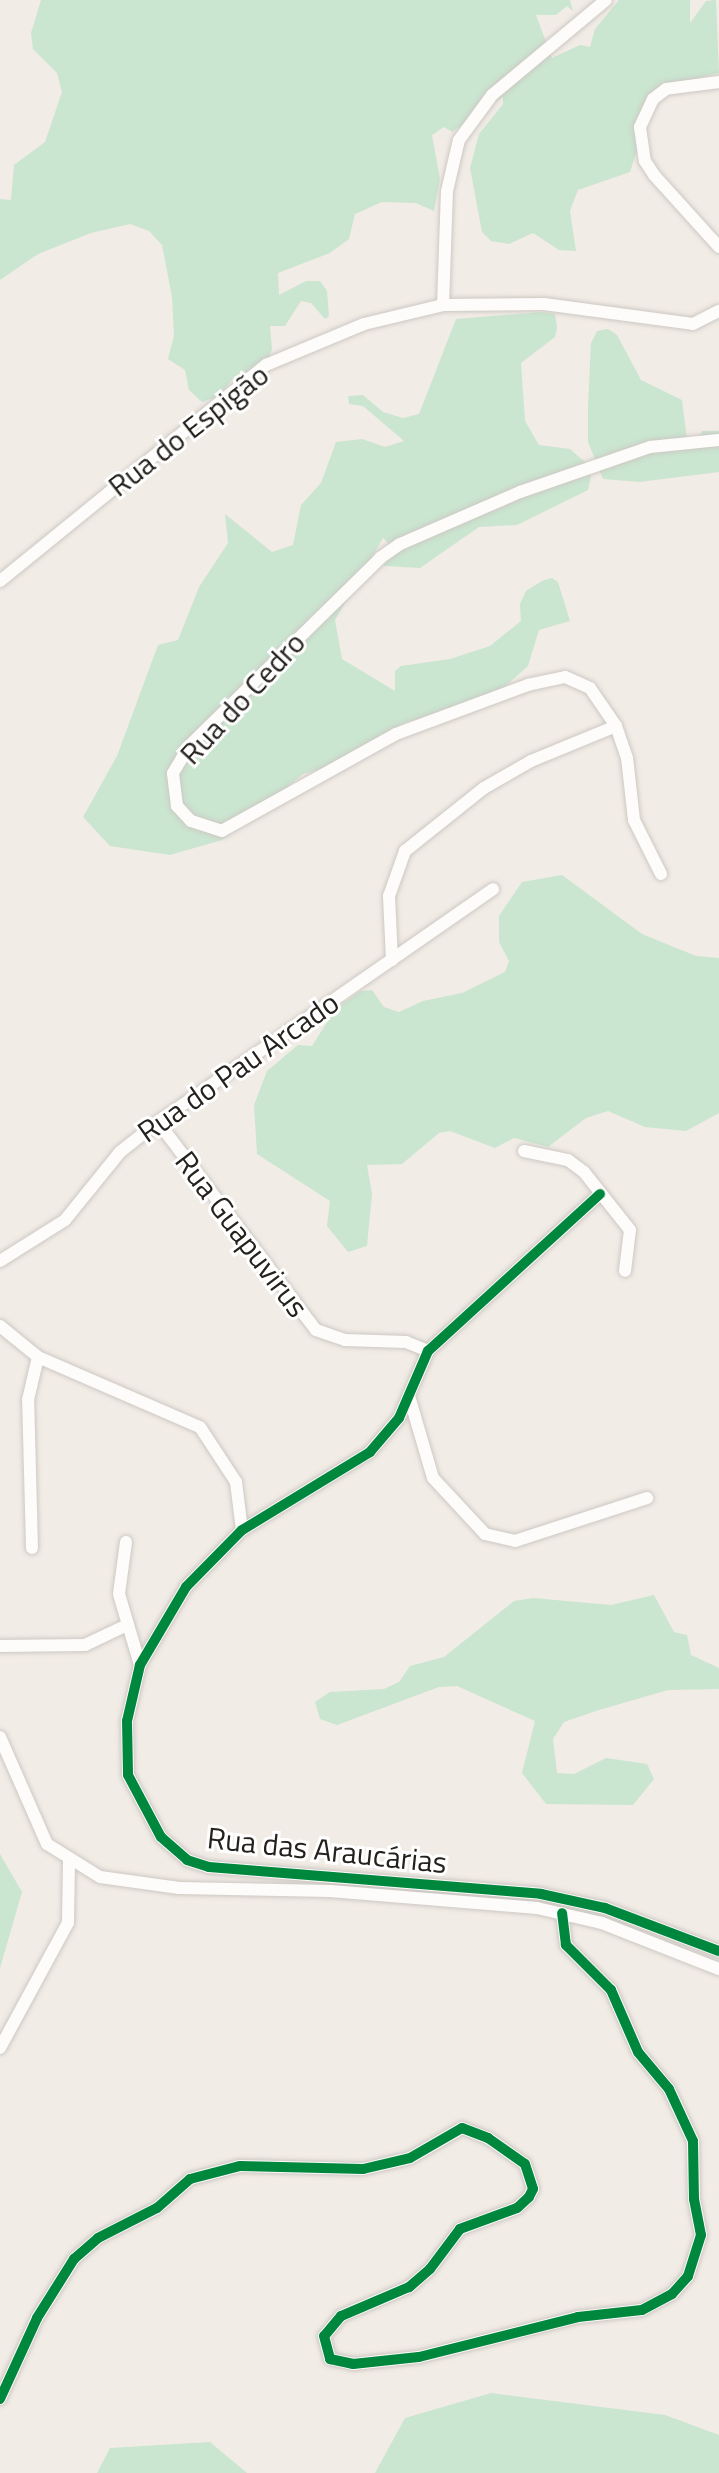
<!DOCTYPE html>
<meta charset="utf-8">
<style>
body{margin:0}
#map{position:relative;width:719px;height:2473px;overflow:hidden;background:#f2ece6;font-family:"Titillium Web",sans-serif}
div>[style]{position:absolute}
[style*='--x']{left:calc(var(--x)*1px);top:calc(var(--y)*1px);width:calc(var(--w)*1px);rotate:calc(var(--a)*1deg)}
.green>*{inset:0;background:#cae5d0}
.roads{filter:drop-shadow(0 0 2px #cdc8c3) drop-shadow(0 0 2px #cdc8c3)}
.minor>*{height:12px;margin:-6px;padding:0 6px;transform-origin:6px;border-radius:6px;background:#fdfcfb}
.cycleway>*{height:10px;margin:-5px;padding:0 5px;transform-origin:5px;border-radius:5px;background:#00873e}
span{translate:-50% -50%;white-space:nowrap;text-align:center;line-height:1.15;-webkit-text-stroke:6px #fff;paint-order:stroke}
.street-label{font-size:30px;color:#24201c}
</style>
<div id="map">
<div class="green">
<div style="clip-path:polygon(41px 0,570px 0,573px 11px,567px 6px,556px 15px,536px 15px,552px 58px,580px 45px,590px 47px,595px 29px,619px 0,690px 0,690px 23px,706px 1px,716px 0,719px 73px,673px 84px,649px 113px,630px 172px,578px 190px,570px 211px,576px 251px,559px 250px,533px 233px,509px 244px,491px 241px,482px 232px,470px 168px,479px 134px,503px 104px,503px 97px,452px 132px,444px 127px,432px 135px,440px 179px,434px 211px,416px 203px,382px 202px,355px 214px,349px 239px,330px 253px,278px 273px,279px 295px,306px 281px,320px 281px,327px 291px,329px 316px,325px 319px,311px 303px,301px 301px,285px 326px,270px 326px,272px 349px,262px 377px,235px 376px,219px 396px,202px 402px,189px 390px,185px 370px,168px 359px,174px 336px,172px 297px,162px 245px,149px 231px,130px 224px,91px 233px,38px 254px,0 280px,0 199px,11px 200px,14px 165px,45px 142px,62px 92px,57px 73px,33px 49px,31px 33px)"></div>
<div style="clip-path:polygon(542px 312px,555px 314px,557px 328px,555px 337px,521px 363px,525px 421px,539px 445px,570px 449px,586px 463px,591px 476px,588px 490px,517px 525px,479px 527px,420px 568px,384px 566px,390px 545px,383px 538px,335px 620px,342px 659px,395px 691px,395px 671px,401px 666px,450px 659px,490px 646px,521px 621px,520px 604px,526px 591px,542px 581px,552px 578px,558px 582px,570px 621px,539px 630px,528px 666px,484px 705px,406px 722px,325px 768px,303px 774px,222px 840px,170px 855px,110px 846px,83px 817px,117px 756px,158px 645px,178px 640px,199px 587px,228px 543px,225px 514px,272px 552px,293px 545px,301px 505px,321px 483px,336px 442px,362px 439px,385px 447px,404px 441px,363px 406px,349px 404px,348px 396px,363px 395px,383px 412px,403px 418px,419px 414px,456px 319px)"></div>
<div style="clip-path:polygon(608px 329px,617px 335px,641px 380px,682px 400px,687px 440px,699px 439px,702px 431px,719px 431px,719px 472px,639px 482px,603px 479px,588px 442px,588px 406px,591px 343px,597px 331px)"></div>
<div style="clip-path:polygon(562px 875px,642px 934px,696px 956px,719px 958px,719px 1113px,686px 1131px,645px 1127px,608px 1111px,586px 1118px,548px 1147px,514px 1138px,495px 1148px,450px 1131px,439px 1133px,402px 1164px,367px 1165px,372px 1194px,367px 1246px,348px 1252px,327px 1226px,330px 1201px,257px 1154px,254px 1105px,267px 1071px,298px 1045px,312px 1046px,336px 1008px,361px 991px,372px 990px,384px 1007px,399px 1012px,423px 1001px,462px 993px,505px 972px,509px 961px,499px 942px,499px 916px,522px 882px)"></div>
<div style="clip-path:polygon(654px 1595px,674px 1632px,687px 1635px,691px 1655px,719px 1668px,719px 1689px,668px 1690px,599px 1710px,564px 1722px,553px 1739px,557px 1773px,574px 1774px,606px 1758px,647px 1764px,654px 1779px,633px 1805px,546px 1804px,522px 1773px,535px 1721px,457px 1686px,439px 1687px,337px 1725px,320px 1719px,315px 1702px,330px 1692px,384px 1689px,399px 1682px,410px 1666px,444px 1657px,514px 1601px,533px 1598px,611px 1605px)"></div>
<div style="clip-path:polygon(0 1854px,22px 1892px,0 1968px)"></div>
<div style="clip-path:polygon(491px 2393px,665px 2415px,719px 2435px,719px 2473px,375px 2473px,405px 2418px)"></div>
<div style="clip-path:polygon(210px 2442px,247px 2473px,97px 2473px,110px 2448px)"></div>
</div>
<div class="roads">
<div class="minor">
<div style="--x:719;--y:82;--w:53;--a:172.5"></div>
<div style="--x:666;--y:89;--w:16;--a:142"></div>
<div style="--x:653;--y:99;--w:31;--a:115"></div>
<div style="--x:640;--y:127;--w:34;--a:82"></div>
<div style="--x:645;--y:161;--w:17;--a:57"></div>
<div style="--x:654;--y:175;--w:97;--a:47.9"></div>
<div style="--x:443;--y:305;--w:114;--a:-88"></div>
<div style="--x:447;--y:191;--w:52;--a:-76.8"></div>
<div style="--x:459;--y:140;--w:56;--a:-53.7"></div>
<div style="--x:492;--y:95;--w:148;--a:-39.8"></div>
<div style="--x:0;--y:581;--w:343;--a:-39.1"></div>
<div style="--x:266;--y:365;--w:106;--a:-22.7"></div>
<div style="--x:364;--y:324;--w:81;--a:-13.5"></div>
<div style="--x:443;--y:305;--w:101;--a:-0.6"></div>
<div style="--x:544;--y:304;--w:150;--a:7.6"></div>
<div style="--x:693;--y:324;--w:29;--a:-27"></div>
<div style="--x:661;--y:874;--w:60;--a:-116.6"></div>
<div style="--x:634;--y:820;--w:62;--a:-96.4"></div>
<div style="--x:627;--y:758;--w:34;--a:-109"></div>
<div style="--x:616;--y:726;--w:46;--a:-124.4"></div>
<div style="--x:590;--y:688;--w:27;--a:-156"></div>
<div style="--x:565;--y:677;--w:38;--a:168"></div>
<div style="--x:528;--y:685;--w:141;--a:159.6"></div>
<div style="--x:396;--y:734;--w:199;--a:150.9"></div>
<div style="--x:222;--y:831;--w:33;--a:-162"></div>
<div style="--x:191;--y:821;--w:21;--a:-133"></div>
<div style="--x:177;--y:806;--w:33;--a:-97"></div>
<div style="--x:173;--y:773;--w:31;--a:-59"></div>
<div style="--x:189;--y:746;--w:268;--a:-44.5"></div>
<div style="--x:380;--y:558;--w:24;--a:-35"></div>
<div style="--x:400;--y:544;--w:131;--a:-23.4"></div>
<div style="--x:520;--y:492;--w:138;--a:-19.1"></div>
<div style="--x:650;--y:447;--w:69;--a:-5.8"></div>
<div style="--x:392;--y:960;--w:64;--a:-92.7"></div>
<div style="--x:389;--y:896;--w:48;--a:-70.4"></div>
<div style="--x:405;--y:851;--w:101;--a:-38.6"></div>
<div style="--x:484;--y:788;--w:54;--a:-29.9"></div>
<div style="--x:531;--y:761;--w:92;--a:-22.4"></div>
<div style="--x:158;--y:1122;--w:261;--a:52.8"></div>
<div style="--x:316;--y:1330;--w:31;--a:19"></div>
<div style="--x:345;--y:1340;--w:61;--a:1.9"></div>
<div style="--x:406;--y:1342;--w:24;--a:22"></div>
<div style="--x:524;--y:1151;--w:45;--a:11.6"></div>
<div style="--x:568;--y:1160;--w:20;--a:37"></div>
<div style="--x:584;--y:1172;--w:74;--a:51.6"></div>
<div style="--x:630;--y:1230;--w:41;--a:97"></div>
<div style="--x:600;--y:1194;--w:233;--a:137.6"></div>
<div style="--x:428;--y:1351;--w:73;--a:113.4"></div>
<div style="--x:399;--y:1418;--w:45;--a:130.5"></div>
<div style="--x:370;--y:1452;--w:150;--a:148.6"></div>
<div style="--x:242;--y:1530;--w:80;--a:134.5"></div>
<div style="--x:186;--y:1587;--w:91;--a:120.5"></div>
<div style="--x:140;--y:1665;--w:57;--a:103.1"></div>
<div style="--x:127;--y:1721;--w:54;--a:88.9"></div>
<div style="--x:128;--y:1775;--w:70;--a:62"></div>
<div style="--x:161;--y:1837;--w:35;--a:41"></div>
<div style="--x:187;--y:1860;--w:23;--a:18"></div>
<div style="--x:209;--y:1867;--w:333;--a:4.6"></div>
<div style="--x:541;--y:1894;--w:66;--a:12.3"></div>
<div style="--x:605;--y:1908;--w:122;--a:20.7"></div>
<div style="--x:0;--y:1261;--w:77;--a:-32.2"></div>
<div style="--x:65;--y:1220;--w:87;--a:-51"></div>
<div style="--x:120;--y:1152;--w:48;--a:-38.3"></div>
<div style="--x:158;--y:1122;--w:408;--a:-34.8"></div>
<div style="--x:0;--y:1326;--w:49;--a:39.2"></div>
<div style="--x:38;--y:1357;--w:176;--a:23.4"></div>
<div style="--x:200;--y:1427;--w:66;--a:56.8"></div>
<div style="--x:236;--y:1482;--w:48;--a:82.9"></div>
<div style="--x:409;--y:1396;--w:85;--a:73.7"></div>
<div style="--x:433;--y:1478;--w:76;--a:47.1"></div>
<div style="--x:485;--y:1534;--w:31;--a:13"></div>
<div style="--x:515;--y:1541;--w:139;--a:-18"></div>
<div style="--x:126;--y:1542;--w:52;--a:97.7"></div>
<div style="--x:119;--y:1594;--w:74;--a:73.5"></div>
<div style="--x:32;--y:1548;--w:148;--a:-91.5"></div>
<div style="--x:28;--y:1400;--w:44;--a:-76.9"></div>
<div style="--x:0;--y:1646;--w:85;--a:-0.7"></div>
<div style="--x:85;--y:1645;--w:44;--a:-25.4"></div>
<div style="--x:0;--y:1737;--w:117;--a:66.3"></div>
<div style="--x:47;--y:1844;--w:62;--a:31.9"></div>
<div style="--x:100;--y:1877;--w:80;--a:7.9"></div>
<div style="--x:179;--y:1888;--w:151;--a:1.1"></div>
<div style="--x:330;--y:1891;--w:208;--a:4.7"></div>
<div style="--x:537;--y:1908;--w:67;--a:13"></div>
<div style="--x:602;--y:1923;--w:126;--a:21.5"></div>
<div style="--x:0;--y:2048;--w:142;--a:-61.5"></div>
<div style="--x:68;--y:1923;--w:62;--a:-89.1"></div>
<div style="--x:0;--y:2399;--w:89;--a:-65.4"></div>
<div style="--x:37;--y:2318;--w:70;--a:-57.9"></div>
<div style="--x:74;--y:2259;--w:32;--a:-41"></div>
<div style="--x:98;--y:2238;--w:66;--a:-27"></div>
<div style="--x:157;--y:2208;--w:44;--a:-41.3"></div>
<div style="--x:190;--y:2179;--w:52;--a:-14.6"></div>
<div style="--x:240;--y:2166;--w:123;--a:1.4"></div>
<div style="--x:363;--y:2169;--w:48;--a:-13.2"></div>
<div style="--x:410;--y:2158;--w:60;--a:-30"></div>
<div style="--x:462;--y:2128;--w:28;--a:21"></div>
<div style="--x:488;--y:2138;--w:45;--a:35.1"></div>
<div style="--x:525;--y:2164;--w:26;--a:72"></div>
<div style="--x:533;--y:2189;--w:9;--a:117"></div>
<div style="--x:529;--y:2197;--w:16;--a:137"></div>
<div style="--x:517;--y:2208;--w:61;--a:159.8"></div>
<div style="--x:460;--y:2229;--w:50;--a:126.9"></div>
<div style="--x:430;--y:2269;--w:28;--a:139"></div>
<div style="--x:409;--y:2287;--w:74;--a:156.9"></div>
<div style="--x:341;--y:2316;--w:26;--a:130"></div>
<div style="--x:324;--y:2336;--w:24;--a:75"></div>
<div style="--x:330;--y:2359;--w:24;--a:12"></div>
<div style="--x:353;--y:2364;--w:66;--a:-6.1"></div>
<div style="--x:419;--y:2357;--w:164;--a:-14.1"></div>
<div style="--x:578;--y:2317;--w:64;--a:-6.2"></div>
<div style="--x:642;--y:2310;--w:34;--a:-28"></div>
<div style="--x:672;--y:2294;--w:24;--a:-48"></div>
<div style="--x:688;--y:2276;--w:43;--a:-72.4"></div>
<div style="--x:701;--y:2235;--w:37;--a:-101"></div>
<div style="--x:694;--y:2199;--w:58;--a:-91"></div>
<div style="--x:693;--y:2141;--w:57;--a:-114.8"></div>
<div style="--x:669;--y:2089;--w:48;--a:-130"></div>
<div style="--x:638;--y:2052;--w:68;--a:-113.5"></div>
<div style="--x:611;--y:1990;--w:64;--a:-135"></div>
<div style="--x:566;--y:1945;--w:32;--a:-97"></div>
</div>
</div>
<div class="cycleway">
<div style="--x:600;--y:1194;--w:233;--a:137.6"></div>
<div style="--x:428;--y:1351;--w:73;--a:113.4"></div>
<div style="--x:399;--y:1418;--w:45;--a:130.5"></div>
<div style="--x:370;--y:1452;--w:150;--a:148.6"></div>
<div style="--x:242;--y:1530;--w:80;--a:134.5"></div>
<div style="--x:186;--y:1587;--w:91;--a:120.5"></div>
<div style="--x:140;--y:1665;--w:57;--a:103.1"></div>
<div style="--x:127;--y:1721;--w:54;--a:88.9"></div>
<div style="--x:128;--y:1775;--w:70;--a:62"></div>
<div style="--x:161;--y:1837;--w:35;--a:41"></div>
<div style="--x:187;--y:1860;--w:23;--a:18"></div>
<div style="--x:209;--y:1867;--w:333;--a:4.6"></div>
<div style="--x:541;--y:1894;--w:66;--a:12.3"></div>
<div style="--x:605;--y:1908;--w:122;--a:20.7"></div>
<div style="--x:0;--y:2399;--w:89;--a:-65.4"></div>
<div style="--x:37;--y:2318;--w:70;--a:-57.9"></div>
<div style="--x:74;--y:2259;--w:32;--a:-41"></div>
<div style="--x:98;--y:2238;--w:66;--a:-27"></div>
<div style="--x:157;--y:2208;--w:44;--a:-41.3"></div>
<div style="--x:190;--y:2179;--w:52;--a:-14.6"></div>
<div style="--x:240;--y:2166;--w:123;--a:1.4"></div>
<div style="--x:363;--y:2169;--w:48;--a:-13.2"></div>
<div style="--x:410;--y:2158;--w:60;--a:-30"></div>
<div style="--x:462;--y:2128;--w:28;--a:21"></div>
<div style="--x:488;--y:2138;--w:45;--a:35.1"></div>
<div style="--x:525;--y:2164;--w:26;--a:72"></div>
<div style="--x:533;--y:2189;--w:9;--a:117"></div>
<div style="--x:529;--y:2197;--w:16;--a:137"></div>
<div style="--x:517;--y:2208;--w:61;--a:159.8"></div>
<div style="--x:460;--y:2229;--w:50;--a:126.9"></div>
<div style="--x:430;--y:2269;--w:28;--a:139"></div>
<div style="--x:409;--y:2287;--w:74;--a:156.9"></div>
<div style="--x:341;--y:2316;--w:26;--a:130"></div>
<div style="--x:324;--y:2336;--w:24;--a:75"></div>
<div style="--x:330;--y:2359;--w:24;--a:12"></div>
<div style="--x:353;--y:2364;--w:66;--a:-6.1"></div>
<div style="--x:419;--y:2357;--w:164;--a:-14.1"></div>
<div style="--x:578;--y:2317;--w:64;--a:-6.2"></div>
<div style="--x:642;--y:2310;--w:34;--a:-28"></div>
<div style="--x:672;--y:2294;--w:24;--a:-48"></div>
<div style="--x:688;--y:2276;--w:43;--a:-72.4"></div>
<div style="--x:701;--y:2235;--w:37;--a:-101"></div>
<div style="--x:694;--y:2199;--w:58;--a:-91"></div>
<div style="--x:693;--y:2141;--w:57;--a:-114.8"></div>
<div style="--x:669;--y:2089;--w:48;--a:-130"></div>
<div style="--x:638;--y:2052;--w:68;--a:-113.5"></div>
<div style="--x:611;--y:1990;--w:64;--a:-135"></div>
<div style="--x:566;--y:1945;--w:32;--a:-97"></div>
</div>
<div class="street-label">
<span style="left:188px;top:430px;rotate:-38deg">Rua do Espigão</span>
<span style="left:242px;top:698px;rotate:-47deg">Rua do Cedro</span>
<span style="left:238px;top:1067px;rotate:-35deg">Rua do Pau Arcado</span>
<span style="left:242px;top:1234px;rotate:53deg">Rua Guapuvirus</span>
<span style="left:327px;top:1850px;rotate:6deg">Rua das Araucárias</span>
</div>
</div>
